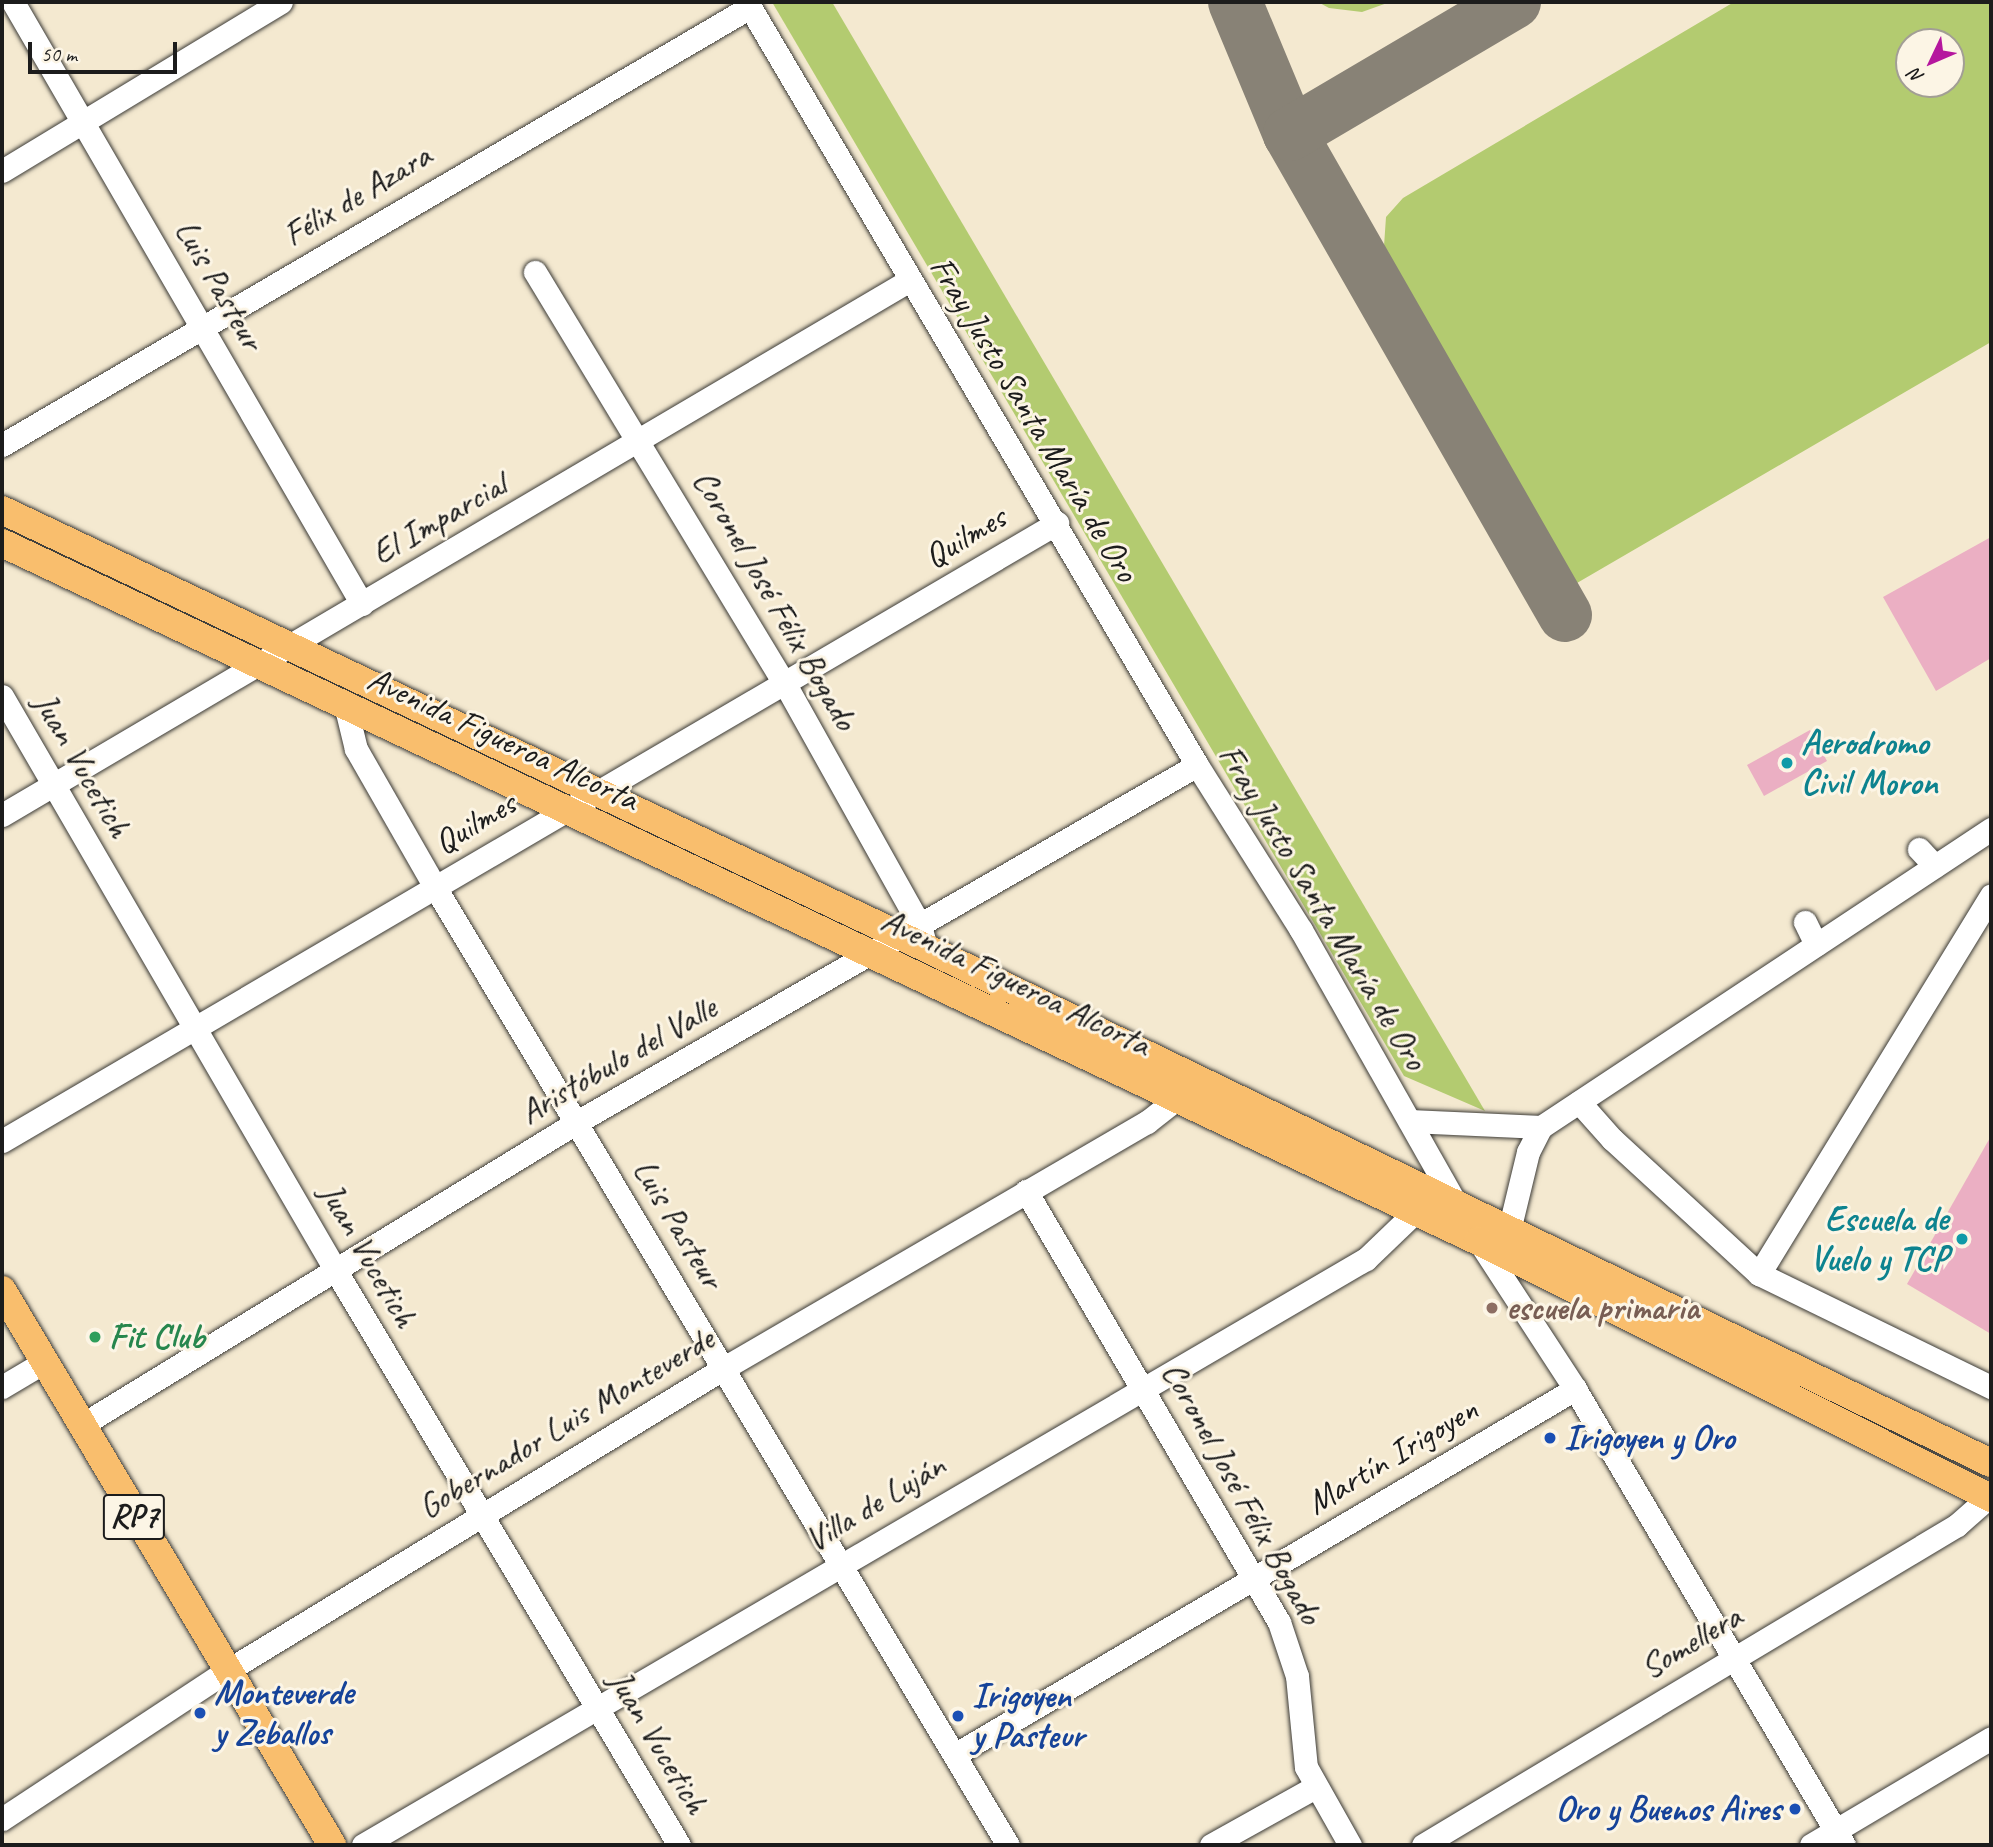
<!DOCTYPE html>
<meta charset="utf-8">
<style>
body{margin:0}
#map{position:relative;width:1993px;height:1847px;overflow:hidden;background:#f4e9d0;font-family:Caveat,sans-serif}
div>[style]{position:absolute}
[style*='--x']{left:calc(var(--x)*1px);top:calc(var(--y)*1px);width:calc(var(--w)*1px);rotate:calc(var(--a)*1deg)}
.green>*{inset:0;background:#b3cb70}
.taxiway>*{height:54px;margin:-27px;padding:0 27px;transform-origin:27px;border-radius:27px;background:#888276}
.building>*{inset:0;background:#ebafc3}
.roads{filter:drop-shadow(0 0 2px #3c3b37) drop-shadow(0 0 2px #3c3b37)}
.minor>*{height:23px;margin:-11.5px;padding:0 11.5px;transform-origin:11.5px;border-radius:11.5px;background:#fff}
.major>*{height:28px;margin:-14px;padding:0 14px;transform-origin:14px;border-radius:14px;background:#f9be6d}
.dots>*{width:19px;height:19px;translate:-50% -50%;box-sizing:border-box;border:4px solid #fcf5e5;border-radius:50%}
span{translate:-50% -50%;white-space:nowrap;text-align:center;line-height:1.15;-webkit-text-stroke:6px #fcf5e5;paint-order:stroke}
.shield-label span{padding:2px 5px;background:#fcf5e5;border:2px solid;border-radius:5px;-webkit-text-stroke-width:0}
.shield-label{font-size:33px;color:#1c1c1c;font-weight:700}
.street-label{font-size:35px;color:#1c1c1c}
.culture-label{font-size:35px;color:#0d838f;font-weight:700}
.left{translate:0 -50%;text-align:left}
.right{translate:-100% -50%;text-align:right}
.education-label{font-size:35px;color:#785e54;font-weight:700}
.leisure-label{font-size:35px;color:#27864d;font-weight:700}
.transit-label{font-size:35px;color:#164399;font-weight:700}
.frame{position:absolute;inset:0;border:4px solid #1c1c1c;pointer-events:none}
.north{position:absolute;left:1895px;top:28px;width:70px;height:70px;box-sizing:border-box;background:#fcf5e5;border:2px solid #a29e95;border-radius:50%;rotate:226deg;font-size:19px;font-weight:700;line-height:28px;text-align:center;color:#1c1c1c}
.north::after{content:'';display:block;margin:auto;width:24px;height:32px;background:#b5179e;clip-path:polygon(50% 0,100% 100%,50% 72%,0 100%)}
.scale{position:absolute;left:28px;top:42px;width:149px;height:32px;box-sizing:border-box;border:4px solid #1c1c1c;border-top:0;padding-left:9px;font-size:21px;line-height:24px;white-space:nowrap;color:#1c1c1c;-webkit-text-stroke:5px #fcf5e5;paint-order:stroke}
</style>
<div id="map">
<div class="green">
<div style="clip-path:polygon(772px 2px,832px 2px,1485px 1111px,1404px 1076px)"></div>
<div style="clip-path:polygon(1318px 2px,1390px 2px,1362px 12px,1329px 8px)"></div>
<div style="clip-path:polygon(evenodd,1734px 2px,1991px 2px,1991px 342px,1577px 583px,1392px 280px,1384px 246px,1386px 217px,1403px 198px,1734px 2px,1909px 42px,1951px 42px,1951px 84px,1909px 84px,1909px 42px)"></div>
</div>
<div class="taxiway">
<div style="--x:1235;--y:2;--w:143;--a:67.4"></div>
<div style="--x:1290;--y:134;--w:554;--a:60.24"></div>
<div style="--x:1290;--y:134;--w:260;--a:-30.5"></div>
</div>
<div class="building">
<div style="clip-path:polygon(1991px 537px,1991px 658px,1936px 691px,1883px 597px)"></div>
<div style="clip-path:polygon(1810px 730px,1827px 761px,1764px 796px,1747px 765px)"></div>
<div style="clip-path:polygon(1991px 1136px,1991px 1334px,1907px 1284px)"></div>
</div>
<div class="roads">
<div class="minor">
<div style="--x:13;--y:2;--w:696;--a:59.9"></div>
<div style="--x:747;--y:2;--w:886;--a:59.47"></div>
<div style="--x:1197;--y:765;--w:195;--a:57.8"></div>
<div style="--x:1301;--y:930;--w:319;--a:60.5"></div>
<div style="--x:2;--y:171;--w:326;--a:-31.2"></div>
<div style="--x:535;--y:272;--w:482;--a:58.8"></div>
<div style="--x:785;--y:684;--w:277;--a:60.8"></div>
<div style="--x:920;--y:926;--w:15;--a:74"></div>
<div style="--x:2;--y:445;--w:867;--a:-30.35"></div>
<div style="--x:2;--y:696;--w:665;--a:59.85"></div>
<div style="--x:336;--y:1271;--w:669;--a:59.14"></div>
<div style="--x:345;--y:704;--w:46;--a:76.3"></div>
<div style="--x:356;--y:749;--w:159;--a:60.2"></div>
<div style="--x:435;--y:887;--w:1116;--a:59.12"></div>
<div style="--x:2;--y:815;--w:1054;--a:-30.51"></div>
<div style="--x:1919;--y:849;--w:23;--a:47"></div>
<div style="--x:1805;--y:922;--w:25;--a:64"></div>
<div style="--x:1579;--y:1102;--w:50;--a:48.3"></div>
<div style="--x:1612;--y:1139;--w:200;--a:42.6"></div>
<div style="--x:1759;--y:1274;--w:258;--a:26"></div>
<div style="--x:1410;--y:1121;--w:131;--a:2.6"></div>
<div style="--x:2;--y:1141;--w:1223;--a:-30.36"></div>
<div style="--x:1026;--y:1191;--w:500;--a:59.6"></div>
<div style="--x:1279;--y:1622;--w:57;--a:71.6"></div>
<div style="--x:1297;--y:1676;--w:91;--a:84.4"></div>
<div style="--x:1306;--y:1767;--w:90;--a:60.6"></div>
<div style="--x:1478;--y:1240;--w:178;--a:56.9"></div>
<div style="--x:1575;--y:1389;--w:529;--a:59.46"></div>
<div style="--x:1505;--y:1247;--w:98;--a:-76.4"></div>
<div style="--x:1528;--y:1152;--w:28;--a:-63"></div>
<div style="--x:1541;--y:1127;--w:540;--a:-33.51"></div>
<div style="--x:1759;--y:1274;--w:444;--a:-58.5"></div>
<div style="--x:2;--y:1387;--w:49;--a:-30.8"></div>
<div style="--x:80;--y:1426;--w:583;--a:-31.45"></div>
<div style="--x:577;--y:1122;--w:715;--a:-29.93"></div>
<div style="--x:956;--y:1754;--w:719;--a:-30.53"></div>
<div style="--x:2;--y:1819;--w:267;--a:-33.4"></div>
<div style="--x:225;--y:1672;--w:584;--a:-31.35"></div>
<div style="--x:724;--y:1368;--w:489;--a:-30.2"></div>
<div style="--x:1147;--y:1122;--w:36;--a:-38"></div>
<div style="--x:363;--y:1845;--w:1162;--a:-30.3"></div>
<div style="--x:1366;--y:1259;--w:68;--a:-43.8"></div>
<div style="--x:1211;--y:1845;--w:119;--a:-29.1"></div>
<div style="--x:1423;--y:1845;--w:623;--a:-30.93"></div>
<div style="--x:1957;--y:1525;--w:45;--a:-41.4"></div>
<div style="--x:1811;--y:1845;--w:209;--a:-30.7"></div>
</div>
<div class="major">
<div style="--x:2;--y:510;--w:1023;--a:25.36"></div>
<div style="--x:926;--y:948;--w:1183;--a:25.81"></div>
<div style="--x:2;--y:543;--w:1633;--a:25.31"></div>
<div style="--x:1478;--y:1241;--w:574;--a:26.61"></div>
<div style="--x:2;--y:1290;--w:646;--a:59.26"></div>
</div>
</div>
<div class="dots">
<div style="left:1787px;top:763px;background:#0f9aa8"></div>
<div style="left:1962px;top:1239px;background:#0f9aa8"></div>
<div style="left:1492px;top:1308px;background:#8d6e63"></div>
<div style="left:95px;top:1337px;background:#2e9e5b"></div>
<div style="left:1550px;top:1438px;background:#1a4fb4"></div>
<div style="left:200px;top:1713px;background:#1a4fb4"></div>
<div style="left:958px;top:1716px;background:#1a4fb4"></div>
<div style="left:1795px;top:1809px;background:#1a4fb4"></div>
</div>
<div class="shield-label">
<span style="left:134px;top:1517px">RP7</span>
</div>
<div class="street-label">
<span style="left:357px;top:195px;rotate:-31deg">Félix de Azara</span>
<span style="left:219px;top:285px;rotate:60deg">Luis Pasteur</span>
<span style="left:1034px;top:419px;rotate:59deg">Fray Justo Santa María de Oro</span>
<span style="left:439px;top:519px;rotate:-30deg">El Imparcial</span>
<span style="left:965px;top:537px;rotate:-31deg">Quilmes</span>
<span style="left:775px;top:600px;rotate:60deg">Coronel José Félix Bogado</span>
<span style="left:503px;top:739px;rotate:25deg">Avenida Figueroa Alcorta</span>
<span style="left:82px;top:765px;rotate:60deg">Juan Vucetich</span>
<span style="left:475px;top:823px;rotate:-31deg">Quilmes</span>
<span style="left:1323px;top:907px;rotate:59deg">Fray Justo Santa María de Oro</span>
<span style="left:1016px;top:982px;rotate:26deg">Avenida Figueroa Alcorta</span>
<span style="left:618px;top:1060px;rotate:-30deg">Aristóbulo del Valle</span>
<span style="left:678px;top:1224px;rotate:59deg">Luis Pasteur</span>
<span style="left:368px;top:1255px;rotate:60deg">Juan Vucetich</span>
<span style="left:566px;top:1423px;rotate:-31deg">Gobernador Luis Monteverde</span>
<span style="left:1392px;top:1456px;rotate:-31deg">Martín Irigoyen</span>
<span style="left:1242px;top:1493px;rotate:61deg">Coronel José Félix Bogado</span>
<span style="left:875px;top:1503px;rotate:-31deg">Villa de Luján</span>
<span style="left:1691px;top:1642px;rotate:-31deg">Somellera</span>
<span style="left:658px;top:1742px;rotate:59deg">Juan Vucetich</span>
</div>
<div class="culture-label">
<span class="left" style="left:1801px;top:763px">Aerodromo<br>Civil Moron</span>
<span class="right" style="left:1948px;top:1239px">Escuela de<br>Vuelo y TCP</span>
</div>
<div class="education-label">
<span class="left" style="left:1506px;top:1308px">escuela primaria</span>
</div>
<div class="leisure-label">
<span class="left" style="left:109px;top:1337px">Fit Club</span>
</div>
<div class="transit-label">
<span class="left" style="left:1564px;top:1438px">Irigoyen y Oro</span>
<span class="left" style="left:214px;top:1713px">Monteverde<br>y Zeballos</span>
<span class="left" style="left:972px;top:1716px">Irigoyen<br>y Pasteur</span>
<span class="right" style="left:1781px;top:1809px">Oro y Buenos Aires</span>
</div>
<div class="frame"></div>
<div class="north">N</div>
<div class="scale">50 m</div>
</div>
